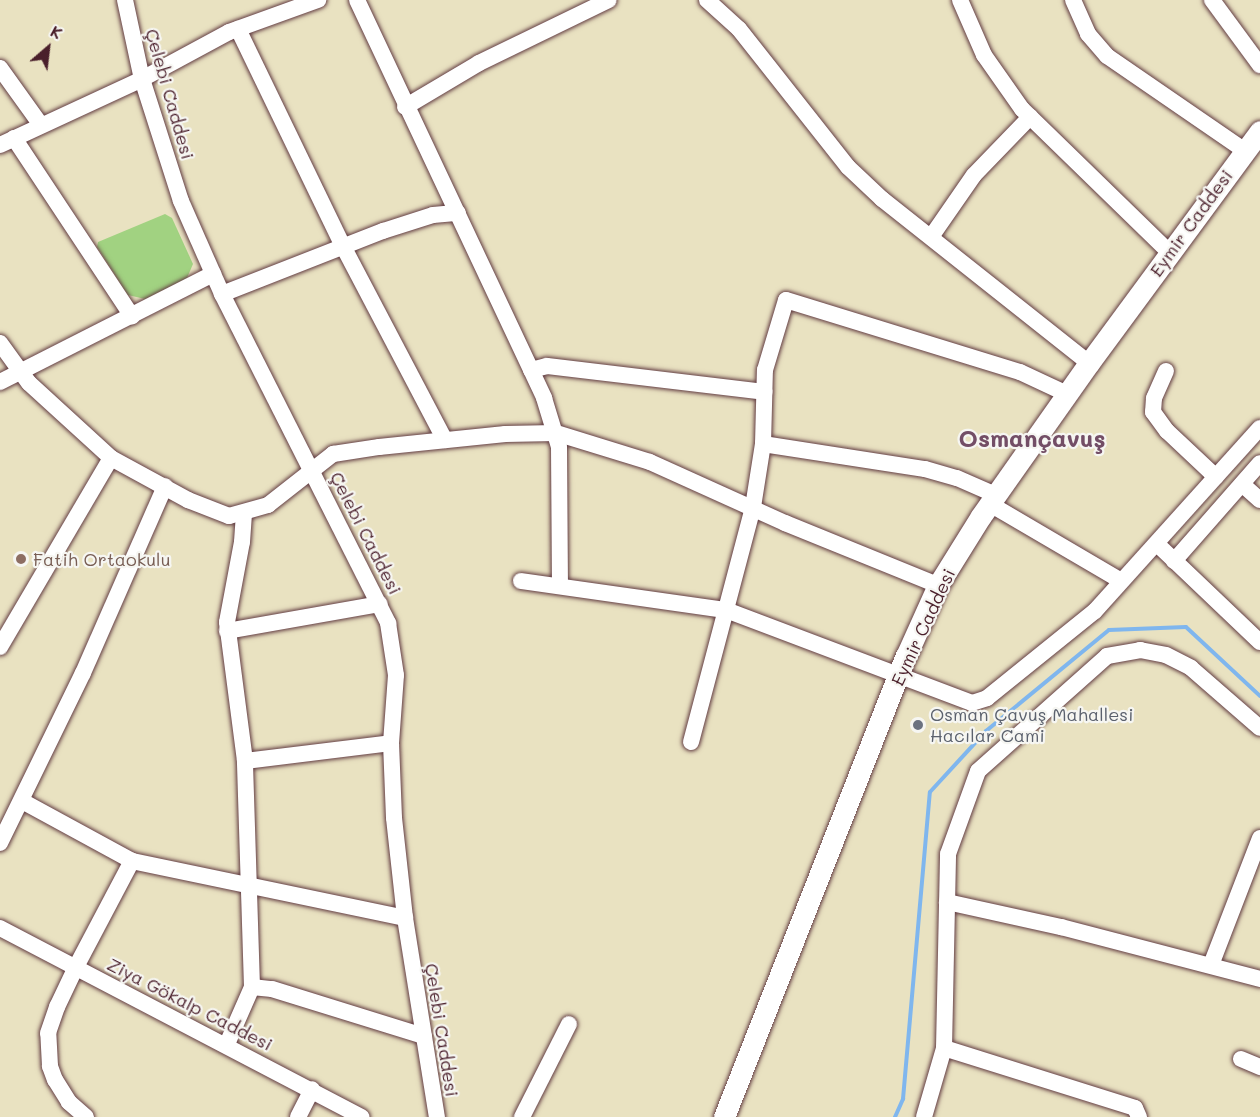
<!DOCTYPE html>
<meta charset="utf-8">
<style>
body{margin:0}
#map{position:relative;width:1260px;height:1117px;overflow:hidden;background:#e9e2c1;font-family:Mali,sans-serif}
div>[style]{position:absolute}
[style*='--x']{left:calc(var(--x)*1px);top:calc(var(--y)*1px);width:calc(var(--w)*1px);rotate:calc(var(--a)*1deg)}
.green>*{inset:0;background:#a1d281}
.stream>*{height:4px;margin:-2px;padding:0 2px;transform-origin:2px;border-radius:2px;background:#7fb6ee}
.roads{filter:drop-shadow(0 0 2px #623c42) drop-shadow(0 0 2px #623c42)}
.minor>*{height:16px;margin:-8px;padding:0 8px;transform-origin:8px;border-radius:8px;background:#fff}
.major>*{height:21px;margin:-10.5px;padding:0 10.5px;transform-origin:10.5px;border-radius:10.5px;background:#fff}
.dots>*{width:16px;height:16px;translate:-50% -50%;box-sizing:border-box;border:3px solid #f6f6f2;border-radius:50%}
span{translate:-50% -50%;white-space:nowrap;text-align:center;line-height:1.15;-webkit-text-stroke:4.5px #f6f6f2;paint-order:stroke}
.street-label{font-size:18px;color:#4a1f2b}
.education-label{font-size:18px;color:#785e54}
.left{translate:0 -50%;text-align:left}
.worship-label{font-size:18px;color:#5b616d}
.district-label{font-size:24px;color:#734e66;font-weight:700}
.north{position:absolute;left:18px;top:18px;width:60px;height:60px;-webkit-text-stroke:4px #f6f6f2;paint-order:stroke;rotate:28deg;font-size:16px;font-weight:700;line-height:24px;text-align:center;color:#4a1f2b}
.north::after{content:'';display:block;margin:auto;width:21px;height:27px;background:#4a1f2b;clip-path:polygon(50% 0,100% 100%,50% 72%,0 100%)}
</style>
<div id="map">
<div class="green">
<div style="clip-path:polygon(165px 214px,172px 218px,193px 264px,187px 278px,145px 299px,128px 295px,97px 247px,98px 242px)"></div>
</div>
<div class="stream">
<div style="--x:895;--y:1117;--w:20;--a:-66"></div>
<div style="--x:903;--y:1099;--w:308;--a:-85"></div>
<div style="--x:930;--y:792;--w:83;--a:-47.4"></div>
<div style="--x:986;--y:731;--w:159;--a:-39.4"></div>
<div style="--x:1109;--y:630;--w:77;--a:-2.2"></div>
<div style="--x:1186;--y:627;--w:101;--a:43"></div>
</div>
<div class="roads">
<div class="minor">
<div style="--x:125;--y:0;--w:81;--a:77.9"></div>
<div style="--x:142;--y:79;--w:128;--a:72.3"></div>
<div style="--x:181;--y:201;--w:102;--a:66.2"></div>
<div style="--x:222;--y:294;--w:369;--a:63.2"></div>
<div style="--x:388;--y:623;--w:53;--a:81.3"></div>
<div style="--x:396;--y:675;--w:68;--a:94.2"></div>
<div style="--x:391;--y:743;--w:75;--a:87.7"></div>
<div style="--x:394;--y:818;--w:101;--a:83.7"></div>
<div style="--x:405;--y:918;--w:202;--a:80.9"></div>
<div style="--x:357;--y:0;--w:440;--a:64.8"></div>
<div style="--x:544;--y:398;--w:51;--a:73"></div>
<div style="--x:559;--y:447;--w:139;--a:89.6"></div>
<div style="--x:707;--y:0;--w:43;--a:42.2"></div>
<div style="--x:739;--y:29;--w:176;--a:51.7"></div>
<div style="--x:848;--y:167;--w:47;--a:43.3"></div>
<div style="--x:882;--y:199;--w:264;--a:38.4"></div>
<div style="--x:960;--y:0;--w:60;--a:66.4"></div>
<div style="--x:984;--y:55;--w:66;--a:54.9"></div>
<div style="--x:1022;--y:109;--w:205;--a:44.2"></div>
<div style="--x:1073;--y:0;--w:37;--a:66"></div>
<div style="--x:1088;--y:34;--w:29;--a:49"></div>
<div style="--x:1107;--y:56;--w:166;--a:34.5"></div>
<div style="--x:1212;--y:0;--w:81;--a:53.6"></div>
<div style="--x:238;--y:29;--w:241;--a:64.2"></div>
<div style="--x:343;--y:246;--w:219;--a:62.3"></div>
<div style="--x:0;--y:68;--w:70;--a:54.3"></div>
<div style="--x:405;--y:107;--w:86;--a:-30.7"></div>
<div style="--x:479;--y:63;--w:144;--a:-25.9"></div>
<div style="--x:14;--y:138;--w:214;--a:56.5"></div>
<div style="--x:0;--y:145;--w:157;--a:-24.9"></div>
<div style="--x:142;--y:79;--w:99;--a:-28.4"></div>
<div style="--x:229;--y:32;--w:95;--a:-19.8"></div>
<div style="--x:931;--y:237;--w:75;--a:-55.3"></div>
<div style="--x:974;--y:175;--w:81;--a:-46"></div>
<div style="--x:222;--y:294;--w:173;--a:-21.4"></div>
<div style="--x:383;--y:231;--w:52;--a:-17.7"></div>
<div style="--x:433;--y:215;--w:25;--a:-5"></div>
<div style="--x:0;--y:343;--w:49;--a:54.1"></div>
<div style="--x:29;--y:383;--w:111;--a:42.4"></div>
<div style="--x:111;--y:458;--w:88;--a:28.6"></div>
<div style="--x:188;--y:500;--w:44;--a:21.3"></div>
<div style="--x:229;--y:516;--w:41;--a:-15.8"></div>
<div style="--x:268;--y:505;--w:83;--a:-38.1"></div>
<div style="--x:333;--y:454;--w:47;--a:-8.7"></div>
<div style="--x:379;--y:447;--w:127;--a:-5.9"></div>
<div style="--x:505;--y:434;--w:51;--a:-1.1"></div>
<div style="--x:556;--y:433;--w:98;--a:17.1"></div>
<div style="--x:650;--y:462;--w:148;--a:24.3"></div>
<div style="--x:785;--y:523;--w:165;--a:22.1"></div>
<div style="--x:531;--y:370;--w:16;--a:-14"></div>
<div style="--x:547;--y:366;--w:219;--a:6.8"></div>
<div style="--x:1166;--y:371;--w:30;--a:114"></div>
<div style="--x:1154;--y:398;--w:14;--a:94"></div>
<div style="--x:1153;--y:412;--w:24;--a:54"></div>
<div style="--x:1167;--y:431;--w:67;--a:43.2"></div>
<div style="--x:0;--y:382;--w:239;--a:-26.9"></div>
<div style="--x:763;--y:444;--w:164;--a:8.8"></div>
<div style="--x:925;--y:469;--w:33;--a:16"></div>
<div style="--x:957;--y:478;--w:43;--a:23.6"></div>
<div style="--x:1242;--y:484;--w:24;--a:42"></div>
<div style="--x:990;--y:504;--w:152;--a:30.4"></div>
<div style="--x:1157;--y:544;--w:142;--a:43.6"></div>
<div style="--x:1174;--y:561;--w:130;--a:-48.7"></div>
<div style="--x:521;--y:581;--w:207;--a:8.1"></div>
<div style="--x:726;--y:610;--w:263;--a:20.7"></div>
<div style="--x:972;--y:703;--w:16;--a:-18"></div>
<div style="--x:987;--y:698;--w:139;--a:-38.9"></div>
<div style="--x:1095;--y:611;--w:246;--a:-48"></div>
<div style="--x:227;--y:631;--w:155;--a:-10"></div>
<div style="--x:0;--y:647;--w:219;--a:-59.6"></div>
<div style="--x:691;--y:742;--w:243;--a:-75.2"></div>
<div style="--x:753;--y:507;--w:64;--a:-81"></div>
<div style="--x:763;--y:444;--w:74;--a:-88.5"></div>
<div style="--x:765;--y:370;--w:73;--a:-73.3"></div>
<div style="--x:786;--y:300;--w:245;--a:17.1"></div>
<div style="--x:1020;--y:372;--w:52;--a:25.1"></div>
<div style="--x:245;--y:761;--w:147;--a:-7"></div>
<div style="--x:22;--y:801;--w:125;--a:28.6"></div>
<div style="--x:132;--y:861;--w:279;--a:11.8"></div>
<div style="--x:0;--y:843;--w:189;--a:-64"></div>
<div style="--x:83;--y:673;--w:204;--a:-66.3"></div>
<div style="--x:947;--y:902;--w:117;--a:12.4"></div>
<div style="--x:1061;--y:927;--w:206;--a:14.6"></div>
<div style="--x:0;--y:928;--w:408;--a:27.6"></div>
<div style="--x:1211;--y:965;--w:136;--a:-68.9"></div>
<div style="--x:252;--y:987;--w:20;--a:6"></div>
<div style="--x:272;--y:989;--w:159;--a:17.2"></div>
<div style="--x:227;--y:1044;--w:62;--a:-66.3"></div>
<div style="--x:252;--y:987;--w:226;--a:-91.8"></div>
<div style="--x:245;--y:761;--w:140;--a:-97.4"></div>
<div style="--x:227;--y:622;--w:81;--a:-79.4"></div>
<div style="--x:242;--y:542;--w:28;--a:-86"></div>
<div style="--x:944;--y:1048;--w:200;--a:17.4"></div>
<div style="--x:1135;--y:1108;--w:10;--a:66"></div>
<div style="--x:1241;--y:1059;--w:21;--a:23"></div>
<div style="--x:86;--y:1117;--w:23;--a:-139"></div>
<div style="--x:69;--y:1102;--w:26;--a:-122"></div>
<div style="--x:55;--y:1080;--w:15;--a:-110"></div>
<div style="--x:50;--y:1066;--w:33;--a:-93"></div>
<div style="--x:48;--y:1033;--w:28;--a:-71"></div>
<div style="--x:57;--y:1007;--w:44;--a:-64.6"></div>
<div style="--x:76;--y:967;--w:120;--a:-62.2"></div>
<div style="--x:298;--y:1117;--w:31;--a:-63"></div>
<div style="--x:522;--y:1117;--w:104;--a:-63.2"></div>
<div style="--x:924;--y:1117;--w:72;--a:-73.8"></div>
<div style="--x:944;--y:1048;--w:194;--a:-88.8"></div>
<div style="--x:948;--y:854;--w:88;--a:-70.1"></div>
<div style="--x:978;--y:771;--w:173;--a:-41.7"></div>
<div style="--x:1107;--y:656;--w:34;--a:-10"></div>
<div style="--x:1140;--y:650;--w:26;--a:11"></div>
<div style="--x:1166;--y:655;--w:28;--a:27"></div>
<div style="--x:1191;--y:668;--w:91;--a:41"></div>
</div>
<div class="major">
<div style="--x:724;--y:1117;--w:496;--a:-68.5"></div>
<div style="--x:906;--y:656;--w:78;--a:-65.7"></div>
<div style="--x:938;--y:585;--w:81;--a:-58.1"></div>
<div style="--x:981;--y:516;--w:187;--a:-54.8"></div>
<div style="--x:1089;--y:363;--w:288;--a:-53.6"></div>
</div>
</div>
<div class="dots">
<div style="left:21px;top:559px;background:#8d6e63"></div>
<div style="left:918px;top:725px;background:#6b7280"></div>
</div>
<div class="street-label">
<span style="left:170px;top:94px;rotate:74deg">Çelebi Caddesi</span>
<span style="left:1191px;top:223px;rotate:-54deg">Eymir Caddesi</span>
<span style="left:366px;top:533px;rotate:63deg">Çelebi Caddesi</span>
<span style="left:923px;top:627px;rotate:-65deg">Eymir Caddesi</span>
<span style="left:190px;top:1004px;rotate:27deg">Ziya Gökalp Caddesi</span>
<span style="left:442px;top:1030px;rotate:81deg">Çelebi Caddesi</span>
</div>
<div class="education-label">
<span class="left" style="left:33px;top:559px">Fatih Ortaokulu</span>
</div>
<div class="worship-label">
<span class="left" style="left:930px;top:725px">Osman Çavuş Mahallesi<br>Hacılar Cami</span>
</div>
<div class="district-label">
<span style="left:1032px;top:438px">Osmançavuş</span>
</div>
<div class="north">K</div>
</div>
